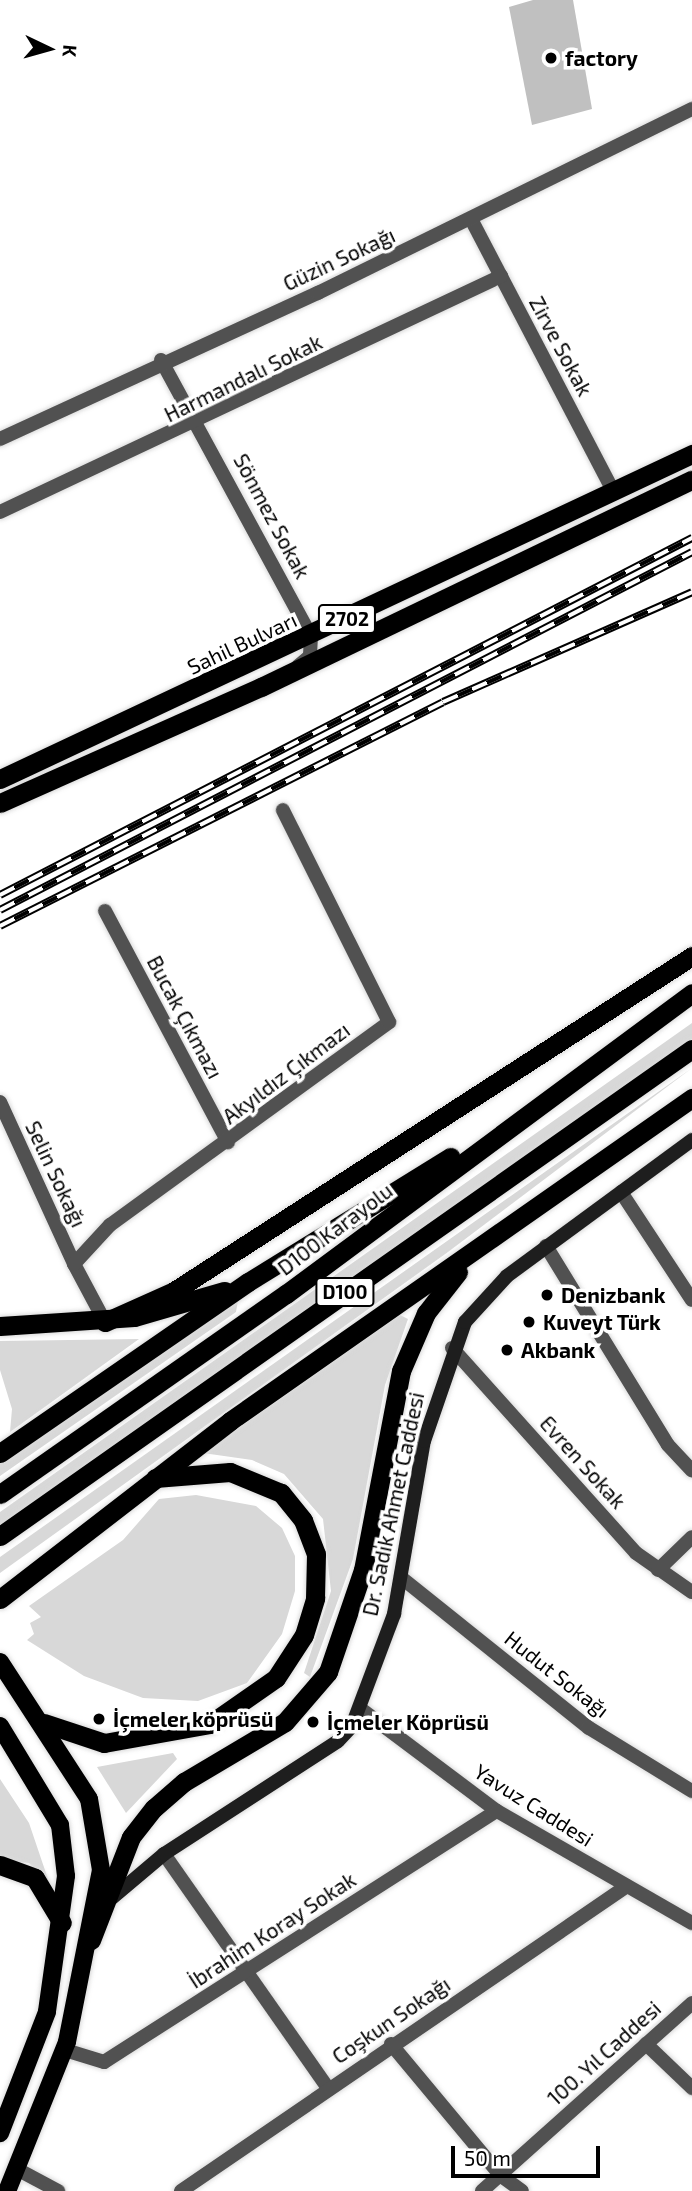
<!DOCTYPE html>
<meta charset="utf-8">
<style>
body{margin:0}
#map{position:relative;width:692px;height:2191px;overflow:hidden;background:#fff;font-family:"Exo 2",sans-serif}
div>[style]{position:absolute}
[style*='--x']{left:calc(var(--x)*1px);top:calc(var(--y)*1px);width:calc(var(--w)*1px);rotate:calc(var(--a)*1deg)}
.green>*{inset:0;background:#d8d8d8}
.building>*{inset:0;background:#c0c0c0}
.roads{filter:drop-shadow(0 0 2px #dbdbdb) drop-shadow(0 0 2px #dbdbdb)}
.minor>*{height:14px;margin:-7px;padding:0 7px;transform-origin:7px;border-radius:7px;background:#515151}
.tertiary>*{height:14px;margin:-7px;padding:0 7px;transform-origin:7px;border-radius:7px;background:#515151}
.secondary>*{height:14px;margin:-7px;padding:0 7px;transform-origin:7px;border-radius:7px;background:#1e1e1e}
.primary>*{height:18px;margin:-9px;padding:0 9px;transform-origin:9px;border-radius:9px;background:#000}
.trunk>*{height:19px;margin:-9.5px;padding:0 9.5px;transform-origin:9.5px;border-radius:9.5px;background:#000}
.rail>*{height:8px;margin-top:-4px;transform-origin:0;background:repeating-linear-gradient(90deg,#fff 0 16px,#000 0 32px);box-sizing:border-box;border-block:2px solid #000}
.dots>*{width:19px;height:19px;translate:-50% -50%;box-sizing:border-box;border:4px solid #fff;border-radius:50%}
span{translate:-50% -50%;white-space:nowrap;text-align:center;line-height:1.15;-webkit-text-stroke:7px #fff;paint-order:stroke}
.shield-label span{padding:2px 5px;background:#fff;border:2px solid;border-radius:5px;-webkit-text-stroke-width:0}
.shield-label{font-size:19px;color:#000;font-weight:700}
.poi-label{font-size:21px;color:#000;font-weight:700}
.left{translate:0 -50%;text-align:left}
.street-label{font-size:21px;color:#000}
.north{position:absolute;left:14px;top:14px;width:70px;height:70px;-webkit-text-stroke:5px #fff;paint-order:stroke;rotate:95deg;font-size:19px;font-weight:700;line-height:28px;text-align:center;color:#000}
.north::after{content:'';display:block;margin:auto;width:24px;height:32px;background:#000;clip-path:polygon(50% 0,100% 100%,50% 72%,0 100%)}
.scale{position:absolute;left:451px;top:2146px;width:149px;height:32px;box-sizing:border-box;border:4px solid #000;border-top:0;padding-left:9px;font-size:21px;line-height:24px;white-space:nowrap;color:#000;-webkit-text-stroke:5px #fff;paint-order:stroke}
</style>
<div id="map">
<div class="green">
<div style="clip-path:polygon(692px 1023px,692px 1039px,0 1531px,0 1512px)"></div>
<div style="clip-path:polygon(692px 1068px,448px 1252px,0 1573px,0 1557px)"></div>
<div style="clip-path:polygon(238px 1300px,236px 1312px,0 1476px,0 1463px)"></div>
<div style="clip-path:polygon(400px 1315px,408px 1319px,385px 1385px,353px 1559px,310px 1677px,304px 1673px,331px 1591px,323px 1519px,284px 1474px,252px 1460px,203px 1453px)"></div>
<div style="clip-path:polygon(139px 1339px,10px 1432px,12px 1409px,0 1370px,0 1341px)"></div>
<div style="clip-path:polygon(196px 1495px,256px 1506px,282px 1528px,295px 1556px,295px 1591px,282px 1634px,247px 1683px,198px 1701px,143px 1698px,84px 1676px,27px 1640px,34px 1634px,30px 1623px,41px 1617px,29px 1606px,123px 1540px,159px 1499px)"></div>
<div style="clip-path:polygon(173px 1753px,177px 1759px,126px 1813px,97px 1767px)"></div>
<div style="clip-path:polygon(0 1779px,29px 1823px,50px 1885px,29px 1863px,0 1860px)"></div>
</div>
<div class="building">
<div style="clip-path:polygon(533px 0,573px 0,592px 109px,532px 125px,509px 7px)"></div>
</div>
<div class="roads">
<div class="minor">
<div style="--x:471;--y:219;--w:308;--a:62.4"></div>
<div style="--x:161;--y:360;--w:314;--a:61.5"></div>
<div style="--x:311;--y:636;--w:20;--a:93"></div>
<div style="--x:310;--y:656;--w:16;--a:140"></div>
<div style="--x:0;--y:439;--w:350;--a:-24.7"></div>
<div style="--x:318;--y:293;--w:417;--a:-26.2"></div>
<div style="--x:0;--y:512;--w:554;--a:-25.22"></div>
<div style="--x:105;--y:911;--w:262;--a:62"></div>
<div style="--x:0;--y:1102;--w:178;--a:65.4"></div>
<div style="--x:621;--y:1192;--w:129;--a:56.7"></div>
<div style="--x:546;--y:1246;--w:233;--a:58.5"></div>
<div style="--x:668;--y:1445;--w:35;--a:47"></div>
<div style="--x:105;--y:1322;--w:66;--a:-118.1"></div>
<div style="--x:74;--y:1264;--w:53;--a:-47.3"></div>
<div style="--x:110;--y:1225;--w:345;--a:-36"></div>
<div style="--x:389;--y:1022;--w:237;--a:-116.6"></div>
<div style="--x:452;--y:1348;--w:275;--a:48.1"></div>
<div style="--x:636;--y:1553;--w:68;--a:34.9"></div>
<div style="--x:658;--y:1570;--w:47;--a:-44.1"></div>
<div style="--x:403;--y:1579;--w:238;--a:38.7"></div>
<div style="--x:589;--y:1728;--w:121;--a:31.5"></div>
<div style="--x:164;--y:1854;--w:286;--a:55"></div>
<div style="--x:391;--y:2044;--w:170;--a:50.2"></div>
<div style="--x:500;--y:2175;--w:27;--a:36"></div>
<div style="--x:646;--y:2044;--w:64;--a:43.7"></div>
<div style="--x:65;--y:2050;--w:41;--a:17.1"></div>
<div style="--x:104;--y:2062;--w:466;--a:-32.6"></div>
<div style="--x:15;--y:2168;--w:49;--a:28.1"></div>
<div style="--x:181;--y:2191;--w:540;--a:-34.37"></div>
</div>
<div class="tertiary">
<div style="--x:361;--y:1709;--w:170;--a:36.9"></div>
<div style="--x:497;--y:1811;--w:225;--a:29.9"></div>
<div style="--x:482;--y:2191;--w:282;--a:-41.8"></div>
</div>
<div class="secondary">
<div style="--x:112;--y:1898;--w:68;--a:-40.2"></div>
<div style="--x:164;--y:1854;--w:207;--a:-33"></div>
<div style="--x:338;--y:1741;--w:21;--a:-47"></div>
<div style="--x:352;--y:1726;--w:120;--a:-69.4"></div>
<div style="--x:394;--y:1614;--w:176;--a:-80.2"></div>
<div style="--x:424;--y:1441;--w:126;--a:-71"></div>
<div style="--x:465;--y:1322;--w:62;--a:-47.6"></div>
<div style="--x:507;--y:1276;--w:230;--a:-36.3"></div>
</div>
<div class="primary">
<div style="--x:0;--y:1662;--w:163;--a:57"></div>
<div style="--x:89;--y:1799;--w:72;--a:80.4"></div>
<div style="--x:101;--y:1870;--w:175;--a:101.2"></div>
<div style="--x:67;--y:2042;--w:161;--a:111.9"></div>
<div style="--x:0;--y:1726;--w:116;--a:58.8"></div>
<div style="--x:60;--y:1825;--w:51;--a:83.3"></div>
<div style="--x:66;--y:1876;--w:137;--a:98"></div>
<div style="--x:47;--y:2012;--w:130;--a:111.2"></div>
</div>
<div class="trunk">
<div style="--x:0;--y:779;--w:765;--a:-25.16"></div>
<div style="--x:0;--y:803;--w:286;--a:-24"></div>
<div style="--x:261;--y:687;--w:478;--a:-25.7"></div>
<div style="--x:105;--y:1322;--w:76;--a:-24.2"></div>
<div style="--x:174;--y:1291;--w:617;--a:-32.89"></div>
<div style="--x:0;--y:1326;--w:134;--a:-3.8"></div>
<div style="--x:134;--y:1317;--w:94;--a:-16.1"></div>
<div style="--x:0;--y:1453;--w:301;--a:-34.6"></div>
<div style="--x:248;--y:1282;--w:238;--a:-31.7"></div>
<div style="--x:0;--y:1494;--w:349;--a:-35"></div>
<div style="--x:286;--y:1294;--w:505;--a:-36.55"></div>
<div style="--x:0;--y:1536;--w:846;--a:-35.14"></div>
<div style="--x:0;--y:1599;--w:291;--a:-37.7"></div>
<div style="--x:230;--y:1421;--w:564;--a:-34.96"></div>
<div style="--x:44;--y:1723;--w:63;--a:18.4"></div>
<div style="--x:104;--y:1743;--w:108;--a:-10.2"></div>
<div style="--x:210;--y:1724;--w:80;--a:-34.9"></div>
<div style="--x:276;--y:1678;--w:51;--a:-56.9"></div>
<div style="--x:304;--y:1635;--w:39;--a:-73"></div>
<div style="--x:315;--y:1598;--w:44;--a:-88.7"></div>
<div style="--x:316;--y:1554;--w:36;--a:-111"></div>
<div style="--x:303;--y:1520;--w:35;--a:-129"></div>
<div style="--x:281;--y:1493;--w:55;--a:-157.6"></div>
<div style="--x:230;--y:1472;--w:75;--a:175.4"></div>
<div style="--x:0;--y:1865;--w:37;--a:20"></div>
<div style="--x:35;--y:1878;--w:52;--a:59"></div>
<div style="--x:91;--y:1940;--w:110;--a:-68.8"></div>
<div style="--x:131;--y:1837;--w:37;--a:-52"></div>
<div style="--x:154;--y:1808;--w:40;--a:-41"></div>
<div style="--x:184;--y:1782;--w:117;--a:-30.7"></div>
<div style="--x:285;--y:1722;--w:66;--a:-49.3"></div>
<div style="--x:328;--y:1672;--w:108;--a:-71.1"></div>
<div style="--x:363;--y:1570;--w:203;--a:-79.2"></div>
<div style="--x:401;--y:1371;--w:63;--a:-66.7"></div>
<div style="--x:426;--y:1313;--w:52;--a:-52"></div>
</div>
</div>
<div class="rail">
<div style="--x:0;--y:895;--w:779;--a:-27.29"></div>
<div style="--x:0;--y:910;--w:779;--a:-27.35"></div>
<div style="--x:0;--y:926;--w:496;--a:-26.8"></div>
<div style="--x:443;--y:702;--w:272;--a:-23.8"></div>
</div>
<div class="dots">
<div style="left:551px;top:58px;background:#000"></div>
<div style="left:547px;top:1295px;background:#000"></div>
<div style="left:529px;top:1322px;background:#000"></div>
<div style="left:507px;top:1350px;background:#000"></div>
<div style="left:99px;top:1719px;background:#000"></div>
<div style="left:313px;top:1722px;background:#000"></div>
</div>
<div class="shield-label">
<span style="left:347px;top:619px">2702</span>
<span style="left:345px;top:1292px">D100</span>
</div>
<div class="poi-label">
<span class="left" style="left:565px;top:58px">factory</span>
<span class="left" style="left:561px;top:1295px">Denizbank</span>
<span class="left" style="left:543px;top:1322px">Kuveyt Türk</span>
<span class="left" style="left:521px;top:1350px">Akbank</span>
<span class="left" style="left:113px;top:1719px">İçmeler köprüsü</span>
<span class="left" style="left:327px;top:1722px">İçmeler Köprüsü</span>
</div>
<div class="street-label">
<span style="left:339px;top:259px;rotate:-25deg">Güzin Sokağı</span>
<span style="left:561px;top:346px;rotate:62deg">Zirve Sokak</span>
<span style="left:243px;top:378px;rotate:-26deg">Harmandalı Sokak</span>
<span style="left:272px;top:516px;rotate:62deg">Sönmez Sokak</span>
<span style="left:242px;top:643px;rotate:-25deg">Sahil Bulvarı</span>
<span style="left:185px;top:1017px;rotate:62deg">Bucak Çıkmazı</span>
<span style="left:286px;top:1073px;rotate:-37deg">Akyıldız Çıkmazı</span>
<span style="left:56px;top:1174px;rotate:65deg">Selin Sokağı</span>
<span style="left:335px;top:1229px;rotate:-37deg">D100 Karayolu</span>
<span style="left:583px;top:1462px;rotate:48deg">Evren Sokak</span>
<span style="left:393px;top:1504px;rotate:-78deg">Dr. Sadık Ahmet Caddesi</span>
<span style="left:557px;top:1674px;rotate:38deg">Hudut Sokağı</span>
<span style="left:534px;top:1805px;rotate:32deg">Yavuz Caddesi</span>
<span style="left:272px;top:1930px;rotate:-33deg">İbrahim Koray Sokak</span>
<span style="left:391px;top:2020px;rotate:-34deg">Coşkun Sokağı</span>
<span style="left:604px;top:2053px;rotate:-42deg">100. Yıl Caddesi</span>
</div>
<div class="north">K</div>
<div class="scale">50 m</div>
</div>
